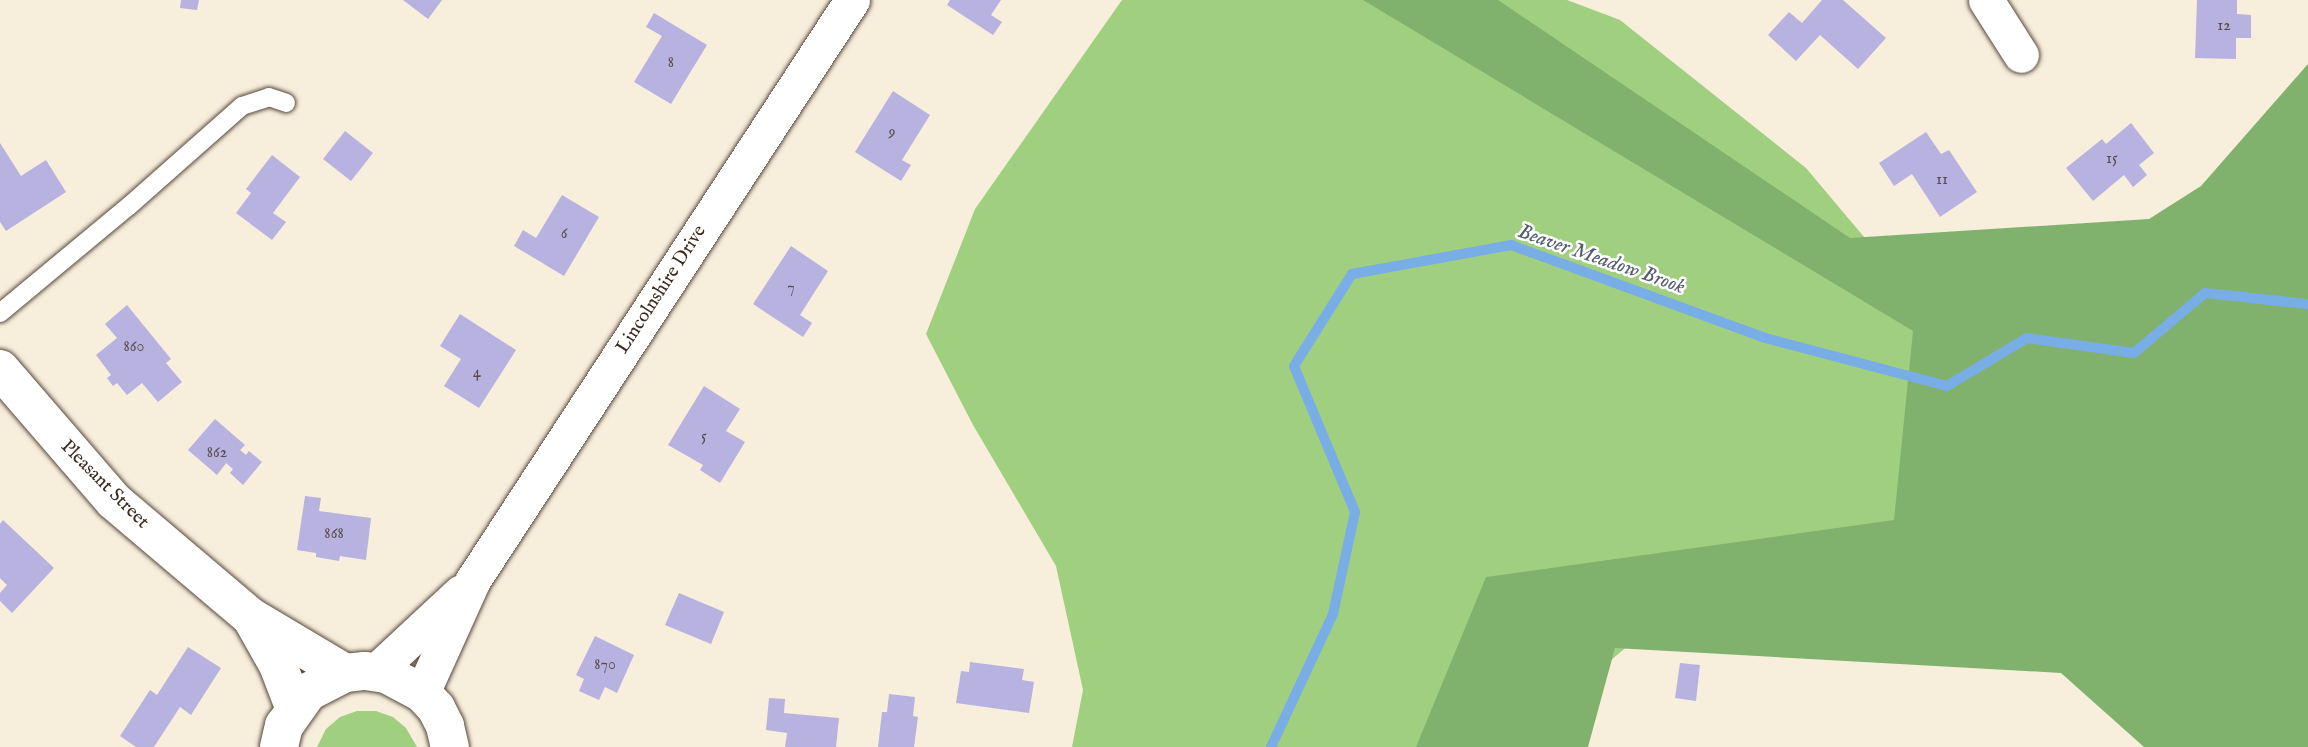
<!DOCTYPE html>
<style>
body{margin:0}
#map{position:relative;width:2308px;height:747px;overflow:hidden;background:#f7eedc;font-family:"IM FELL English",serif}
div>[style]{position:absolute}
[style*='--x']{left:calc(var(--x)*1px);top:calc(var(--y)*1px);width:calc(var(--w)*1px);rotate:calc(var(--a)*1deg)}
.green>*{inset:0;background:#a0d07f}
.forest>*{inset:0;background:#80b26e}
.stream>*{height:10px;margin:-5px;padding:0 5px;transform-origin:5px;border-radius:5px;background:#79ade6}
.building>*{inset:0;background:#b8b2e0}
.roads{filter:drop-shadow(0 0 2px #57473a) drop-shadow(0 0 2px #57473a)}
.lane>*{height:18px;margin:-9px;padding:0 9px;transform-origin:9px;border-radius:9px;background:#fff}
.street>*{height:35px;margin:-17.5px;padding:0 17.5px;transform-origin:17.5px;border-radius:17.5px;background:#fff}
.secondary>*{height:38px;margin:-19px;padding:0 19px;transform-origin:19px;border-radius:19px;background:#fff}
span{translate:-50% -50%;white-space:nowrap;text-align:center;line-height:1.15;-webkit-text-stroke:5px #fff;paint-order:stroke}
.number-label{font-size:16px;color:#5a4c4e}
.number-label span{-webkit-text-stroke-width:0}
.street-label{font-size:19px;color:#3b2a1e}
.water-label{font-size:21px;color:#545e6e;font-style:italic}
</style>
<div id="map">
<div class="green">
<div style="clip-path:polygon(1122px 0,1567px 0,1620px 20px,1806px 168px,1917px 300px,1909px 562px,1679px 603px,1555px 707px,1537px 747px,1072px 747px,1083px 690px,1056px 566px,973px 425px,926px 334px,975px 209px)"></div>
<div style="clip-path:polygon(357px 711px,376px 711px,393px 717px,406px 728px,417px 747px,317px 747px,326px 729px,340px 717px)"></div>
</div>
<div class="forest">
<div style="clip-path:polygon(1363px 0,1498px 0,1850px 238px,2149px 219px,2201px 186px,2308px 64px,2308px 747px,2144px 747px,2061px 673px,1615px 648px,1588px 747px,1416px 747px,1486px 577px,1894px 520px,1913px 331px)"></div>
</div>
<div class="stream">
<div style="--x:1271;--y:747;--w:147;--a:-65"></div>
<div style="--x:1333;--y:614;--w:104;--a:-77.8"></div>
<div style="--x:1355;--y:512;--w:158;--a:-112.7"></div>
<div style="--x:1294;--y:366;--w:109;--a:-57.8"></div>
<div style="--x:1352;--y:274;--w:162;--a:-10.3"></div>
<div style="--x:1511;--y:245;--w:270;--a:20.1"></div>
<div style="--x:1765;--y:338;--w:188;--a:14.8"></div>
<div style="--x:1947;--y:386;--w:93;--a:-31"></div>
<div style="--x:2027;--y:338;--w:108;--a:8"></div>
<div style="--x:2134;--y:353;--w:93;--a:-40.2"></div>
<div style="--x:2205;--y:293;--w:104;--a:6.1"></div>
</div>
<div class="building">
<div style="clip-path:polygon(181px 0,199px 0,197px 10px,180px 8px)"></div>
<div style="clip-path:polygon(403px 0,442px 0,428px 19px)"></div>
<div style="clip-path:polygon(950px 0,1001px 0,991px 15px,1002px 22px,993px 35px,947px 5px)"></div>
<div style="clip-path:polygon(1822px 0,1843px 0,1886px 38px,1858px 69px,1820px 35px,1796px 61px,1768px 35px,1789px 12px,1802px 23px)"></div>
<div style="clip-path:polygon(2197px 0,2237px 0,2237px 14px,2251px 15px,2251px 38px,2236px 38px,2236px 59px,2195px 58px)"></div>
<div style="clip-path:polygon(654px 13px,707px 45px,671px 104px,634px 82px,662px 36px,646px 27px)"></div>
<div style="clip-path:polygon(893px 91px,930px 115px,902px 160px,911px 165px,901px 181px,855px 152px)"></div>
<div style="clip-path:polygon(2131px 123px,2154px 153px,2139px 165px,2147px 175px,2133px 187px,2124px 175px,2093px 201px,2066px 168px,2102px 139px,2106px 144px)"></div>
<div style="clip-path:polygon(345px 131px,373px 153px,351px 181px,323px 159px)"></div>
<div style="clip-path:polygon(1926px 132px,1941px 154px,1949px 150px,1977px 192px,1940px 217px,1912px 174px,1894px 186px,1879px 163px)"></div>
<div style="clip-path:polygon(0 143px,21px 176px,46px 160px,66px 192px,6px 231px,0 222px)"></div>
<div style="clip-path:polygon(272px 155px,300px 177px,273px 213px,286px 222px,272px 240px,236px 213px,251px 193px,246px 189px)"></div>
<div style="clip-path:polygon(562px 195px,599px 217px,564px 276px,514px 246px,523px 230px,536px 238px)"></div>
<div style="clip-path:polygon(791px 246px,828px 271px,800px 315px,812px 323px,803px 337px,753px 304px)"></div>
<div style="clip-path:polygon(127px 305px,171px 359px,166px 363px,182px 382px,158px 402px,142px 383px,127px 395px,117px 383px,113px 386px,107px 378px,111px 375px,96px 355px,117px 338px,105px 324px)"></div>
<div style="clip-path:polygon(460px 314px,516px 350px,479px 408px,444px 386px,461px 359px,440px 346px)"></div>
<div style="clip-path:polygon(704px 386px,740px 409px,726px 431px,745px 442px,720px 483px,700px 470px,703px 465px,668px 445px)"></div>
<div style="clip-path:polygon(215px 419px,245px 445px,240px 450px,246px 455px,249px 451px,262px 462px,243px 485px,230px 473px,233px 469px,226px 463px,217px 475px,188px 450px)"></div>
<div style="clip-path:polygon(305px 496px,321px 498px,319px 511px,371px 518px,366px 560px,340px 556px,339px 561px,316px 557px,316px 553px,297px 550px)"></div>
<div style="clip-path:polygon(3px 520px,54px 568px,12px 613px,0 601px,0 593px,7px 585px,0 578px,0 524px)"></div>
<div style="clip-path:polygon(679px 593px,724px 612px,711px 644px,665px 625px)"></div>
<div style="clip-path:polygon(595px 636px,634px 655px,617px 693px,605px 687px,599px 700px,579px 691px,584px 679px,576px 675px)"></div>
<div style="clip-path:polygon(188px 647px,221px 668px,191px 715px,180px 707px,154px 747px,136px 747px,120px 736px,150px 690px,157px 695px)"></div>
<div style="clip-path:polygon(970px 662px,1024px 669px,1022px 680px,1034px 682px,1029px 713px,956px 703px,961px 671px,969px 672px)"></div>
<div style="clip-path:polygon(1680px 663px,1700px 665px,1696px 701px,1675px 698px)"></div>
<div style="clip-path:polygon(889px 694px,915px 697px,913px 716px,918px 717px,914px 747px,878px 747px,882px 712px,887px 712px)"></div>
<div style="clip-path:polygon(769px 698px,785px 699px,784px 713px,839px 718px,836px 747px,785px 747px,787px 733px,766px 730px)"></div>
</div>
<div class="roads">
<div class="lane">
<div style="--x:0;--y:313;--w:168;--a:-39.7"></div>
<div style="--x:129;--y:206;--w:151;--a:-41.5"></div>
<div style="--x:242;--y:106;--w:28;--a:-18"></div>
<div style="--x:269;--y:97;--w:18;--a:19"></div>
</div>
<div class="street">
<div style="--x:1986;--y:0;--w:65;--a:57.5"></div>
<div style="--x:375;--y:672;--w:117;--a:-42.9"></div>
<div style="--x:422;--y:693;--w:124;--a:-65.7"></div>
<div style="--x:473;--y:580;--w:693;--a:-56.84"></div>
</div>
<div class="secondary">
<div style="--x:0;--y:369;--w:174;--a:49.2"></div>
<div style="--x:114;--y:501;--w:180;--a:40.3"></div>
<div style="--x:251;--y:617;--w:109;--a:30.8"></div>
<div style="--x:252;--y:619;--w:53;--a:60.5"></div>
<div style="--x:278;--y:665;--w:45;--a:69.1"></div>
<div style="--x:279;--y:747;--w:22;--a:-77"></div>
<div style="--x:284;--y:726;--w:42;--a:-54.8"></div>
<div style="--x:308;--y:692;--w:42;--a:-27.2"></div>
<div style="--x:345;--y:673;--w:20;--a:-6"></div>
<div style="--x:365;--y:671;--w:21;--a:8"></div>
<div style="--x:386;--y:674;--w:41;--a:27.8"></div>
<div style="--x:422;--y:693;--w:21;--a:47"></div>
<div style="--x:436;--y:708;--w:20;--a:63"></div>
<div style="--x:445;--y:726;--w:22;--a:77"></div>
</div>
</div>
<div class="number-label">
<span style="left:2224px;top:26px">12</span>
<span style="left:671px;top:63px">8</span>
<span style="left:892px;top:133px">9</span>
<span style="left:2112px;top:159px">15</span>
<span style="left:1942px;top:180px">11</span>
<span style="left:564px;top:234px">6</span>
<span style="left:791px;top:288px">7</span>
<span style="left:134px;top:347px">860</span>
<span style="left:477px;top:373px">4</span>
<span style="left:704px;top:437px">5</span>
<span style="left:217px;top:453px">862</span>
<span style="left:334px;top:534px">868</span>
<span style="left:605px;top:665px">870</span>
</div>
<div class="street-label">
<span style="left:662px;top:290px;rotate:-57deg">Lincolnshire Drive</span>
<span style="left:104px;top:485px;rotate:45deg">Pleasant Street</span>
</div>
<div class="water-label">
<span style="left:1601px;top:260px;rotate:19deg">Beaver Meadow Brook</span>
</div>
</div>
